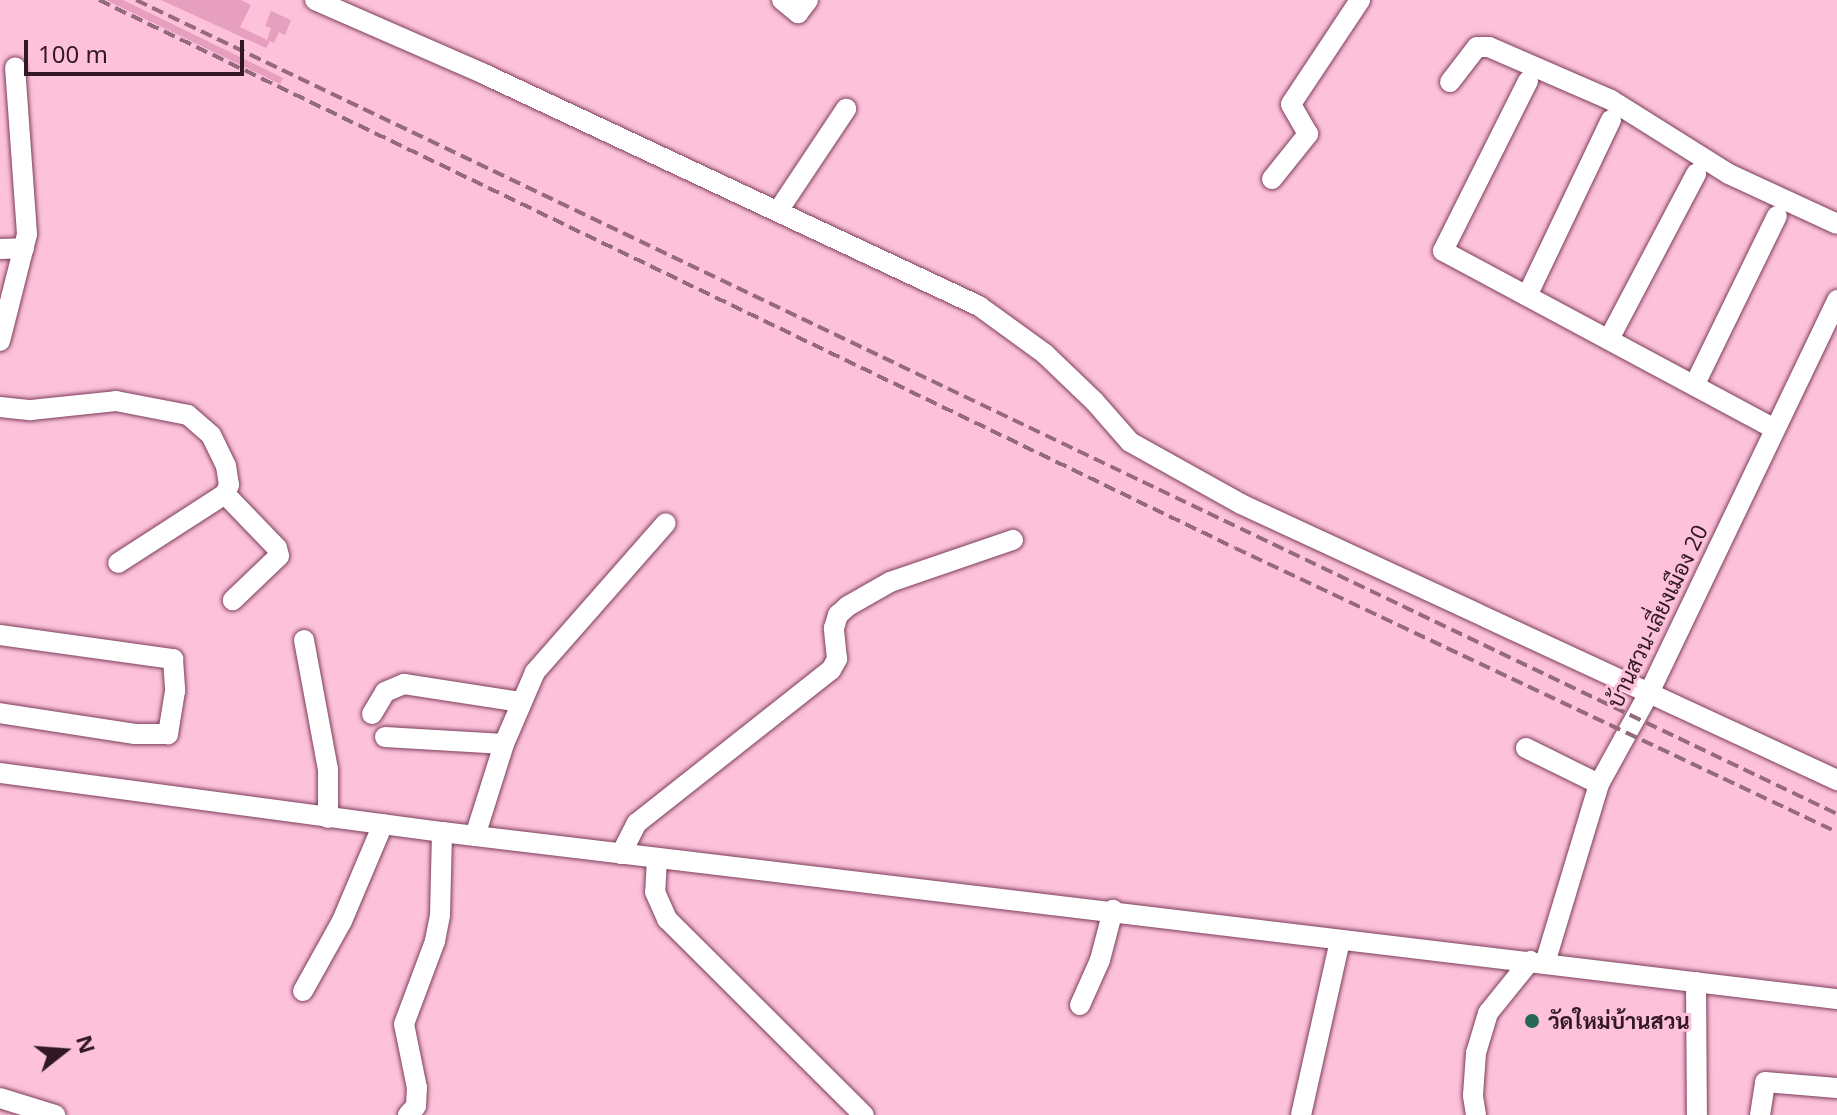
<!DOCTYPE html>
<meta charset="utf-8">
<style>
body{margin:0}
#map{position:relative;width:1837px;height:1115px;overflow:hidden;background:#fdc2da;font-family:"Noto Sans",Sarabun,sans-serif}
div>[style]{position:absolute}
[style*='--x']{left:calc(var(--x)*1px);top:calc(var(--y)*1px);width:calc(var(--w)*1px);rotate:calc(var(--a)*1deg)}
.building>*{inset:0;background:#e69fbe}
.roads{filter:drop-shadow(0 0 2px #7c3e5b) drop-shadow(0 0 2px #7c3e5b)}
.minor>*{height:20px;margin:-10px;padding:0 10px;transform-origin:10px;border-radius:10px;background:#fff}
.rail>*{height:4px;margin-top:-2px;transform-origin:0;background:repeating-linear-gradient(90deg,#946a7c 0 12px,transparent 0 18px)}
.dots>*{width:22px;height:22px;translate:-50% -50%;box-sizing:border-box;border:4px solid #fdc2da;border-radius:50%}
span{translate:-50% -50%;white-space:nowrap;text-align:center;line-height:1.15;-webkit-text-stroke:6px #fdc2da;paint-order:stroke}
.street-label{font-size:22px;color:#321824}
.poi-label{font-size:22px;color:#321824;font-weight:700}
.left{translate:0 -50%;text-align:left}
.north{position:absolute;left:24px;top:1011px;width:80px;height:80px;-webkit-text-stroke:6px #fdc2da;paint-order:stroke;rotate:73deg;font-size:22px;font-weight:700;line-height:32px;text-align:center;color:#321824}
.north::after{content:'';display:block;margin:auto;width:28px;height:36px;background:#321824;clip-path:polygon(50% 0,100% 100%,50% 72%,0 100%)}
.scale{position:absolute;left:24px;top:40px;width:220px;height:36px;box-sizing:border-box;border:4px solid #321824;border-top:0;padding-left:10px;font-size:24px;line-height:28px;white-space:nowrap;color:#321824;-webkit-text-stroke:6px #fdc2da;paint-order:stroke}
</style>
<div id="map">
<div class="building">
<div style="clip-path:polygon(106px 0,123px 0,283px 78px,280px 84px)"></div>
<div style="clip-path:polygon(161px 0,241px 0,251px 5px,240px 27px,267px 40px,271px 28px,265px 26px,271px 11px,291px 20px,285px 35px,279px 32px,274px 43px,270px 41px,266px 48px)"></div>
</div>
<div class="roads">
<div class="minor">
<div style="--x:315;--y:0;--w:182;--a:23.6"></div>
<div style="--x:482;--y:73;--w:549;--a:25.12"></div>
<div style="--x:979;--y:306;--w:82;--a:36"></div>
<div style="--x:1045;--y:354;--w:69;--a:43.8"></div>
<div style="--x:1095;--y:402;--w:53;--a:48.8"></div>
<div style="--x:1130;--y:442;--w:127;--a:29.2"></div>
<div style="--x:1241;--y:504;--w:657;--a:24.85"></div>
<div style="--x:782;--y:0;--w:21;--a:39"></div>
<div style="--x:798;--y:13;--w:16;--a:-52"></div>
<div style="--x:1528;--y:81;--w:190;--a:116.6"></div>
<div style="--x:1443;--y:251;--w:374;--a:28.2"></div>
<div style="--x:1450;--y:82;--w:44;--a:-52.4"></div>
<div style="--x:1477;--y:47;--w:12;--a:0"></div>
<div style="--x:1489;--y:47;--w:133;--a:23.5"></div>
<div style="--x:1611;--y:100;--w:139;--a:32.1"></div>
<div style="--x:1729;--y:174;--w:119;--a:24.8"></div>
<div style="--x:1272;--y:179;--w:58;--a:-51.3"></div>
<div style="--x:1308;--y:134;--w:34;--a:-120"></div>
<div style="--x:1291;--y:104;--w:125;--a:-56.4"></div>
<div style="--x:778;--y:211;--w:123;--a:-56.3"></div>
<div style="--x:0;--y:249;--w:24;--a:-2"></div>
<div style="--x:1527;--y:296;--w:195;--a:-64.5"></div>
<div style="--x:1609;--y:339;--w:187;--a:-62.2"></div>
<div style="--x:0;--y:341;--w:110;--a:-75.8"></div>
<div style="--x:27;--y:234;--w:167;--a:-94.1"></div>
<div style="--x:1695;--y:384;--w:187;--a:-64"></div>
<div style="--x:0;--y:407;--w:31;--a:6"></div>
<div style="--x:31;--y:410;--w:85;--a:-6"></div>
<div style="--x:116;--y:401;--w:73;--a:11"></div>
<div style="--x:188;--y:415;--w:30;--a:41"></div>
<div style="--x:211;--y:435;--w:34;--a:64"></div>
<div style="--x:226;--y:466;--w:19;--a:81"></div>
<div style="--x:229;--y:485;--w:10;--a:114"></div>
<div style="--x:225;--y:494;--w:127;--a:147.2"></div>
<div style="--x:225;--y:494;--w:75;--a:46.1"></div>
<div style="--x:277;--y:548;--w:8;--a:76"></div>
<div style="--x:279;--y:556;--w:64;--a:136.3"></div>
<div style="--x:0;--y:635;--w:175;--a:7.9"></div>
<div style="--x:173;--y:659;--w:32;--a:86"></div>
<div style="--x:175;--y:691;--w:44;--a:99.2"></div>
<div style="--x:168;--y:734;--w:33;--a:180"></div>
<div style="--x:135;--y:734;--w:137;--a:-171.2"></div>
<div style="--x:304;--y:640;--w:131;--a:79.5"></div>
<div style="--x:328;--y:769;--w:49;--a:90"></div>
<div style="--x:372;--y:714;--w:26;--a:-59"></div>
<div style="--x:385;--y:692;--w:21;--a:-23"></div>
<div style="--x:404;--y:684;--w:117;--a:8.8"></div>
<div style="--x:385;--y:737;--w:119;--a:3.4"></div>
<div style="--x:1526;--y:748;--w:81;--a:26.3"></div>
<div style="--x:0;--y:773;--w:446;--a:7.6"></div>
<div style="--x:442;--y:832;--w:1405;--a:6.83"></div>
<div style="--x:475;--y:836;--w:96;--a:-72.5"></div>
<div style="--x:504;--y:744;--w:78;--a:-66.7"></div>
<div style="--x:535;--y:672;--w:198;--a:-48.7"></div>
<div style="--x:621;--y:854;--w:35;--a:-63"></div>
<div style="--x:637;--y:823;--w:247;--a:-38.3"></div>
<div style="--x:831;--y:670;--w:13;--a:-61"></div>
<div style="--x:837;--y:659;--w:31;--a:-96"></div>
<div style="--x:834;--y:628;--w:14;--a:-73"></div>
<div style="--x:838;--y:615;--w:13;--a:-42"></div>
<div style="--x:848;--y:606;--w:48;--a:-29.7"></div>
<div style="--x:890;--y:582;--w:130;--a:-18.9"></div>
<div style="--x:657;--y:858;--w:34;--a:93"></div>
<div style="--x:655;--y:892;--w:30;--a:66"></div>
<div style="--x:667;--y:919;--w:278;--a:44.9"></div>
<div style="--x:1545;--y:963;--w:187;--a:-73.2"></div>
<div style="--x:1599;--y:784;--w:104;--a:-61.2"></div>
<div style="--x:1649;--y:693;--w:436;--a:-64.4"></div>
<div style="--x:1696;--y:982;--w:133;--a:89.6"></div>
<div style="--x:303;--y:991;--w:80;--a:-60.9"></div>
<div style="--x:342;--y:921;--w:105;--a:-67.1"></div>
<div style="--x:1080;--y:1005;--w:49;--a:-66"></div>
<div style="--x:1100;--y:960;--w:52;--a:-75.4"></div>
<div style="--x:0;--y:1098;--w:58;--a:17.2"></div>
<div style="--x:408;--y:1115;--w:12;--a:-48"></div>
<div style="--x:416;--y:1106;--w:18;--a:-87"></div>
<div style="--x:417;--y:1088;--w:65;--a:-101.5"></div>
<div style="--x:404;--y:1024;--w:89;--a:-69.5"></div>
<div style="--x:435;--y:941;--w:26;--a:-79"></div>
<div style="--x:440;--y:915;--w:83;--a:-88.6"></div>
<div style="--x:1301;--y:1115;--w:178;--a:-77.4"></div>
<div style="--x:1476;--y:1115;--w:20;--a:-99"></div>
<div style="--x:1473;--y:1095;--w:42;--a:-85.9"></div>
<div style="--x:1476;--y:1053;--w:42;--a:-73.3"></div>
<div style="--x:1488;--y:1013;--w:67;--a:-51.1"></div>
<div style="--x:1760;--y:1115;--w:33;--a:-81"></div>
<div style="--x:1765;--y:1082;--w:72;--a:4.8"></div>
</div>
</div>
<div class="rail">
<div style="--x:99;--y:0;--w:1261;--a:25.75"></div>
<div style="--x:1235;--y:548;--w:666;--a:25.26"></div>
<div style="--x:136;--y:0;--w:1886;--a:25.57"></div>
</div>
<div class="dots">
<div style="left:1532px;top:1021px;background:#266755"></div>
</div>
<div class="street-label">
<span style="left:1657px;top:616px;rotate:-64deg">บ้านสวน-เลี่ยงเมือง 20</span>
</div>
<div class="poi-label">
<span class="left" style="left:1548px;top:1021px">วัดใหม่บ้านสวน</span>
</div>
<div class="north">N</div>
<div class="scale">100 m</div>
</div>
